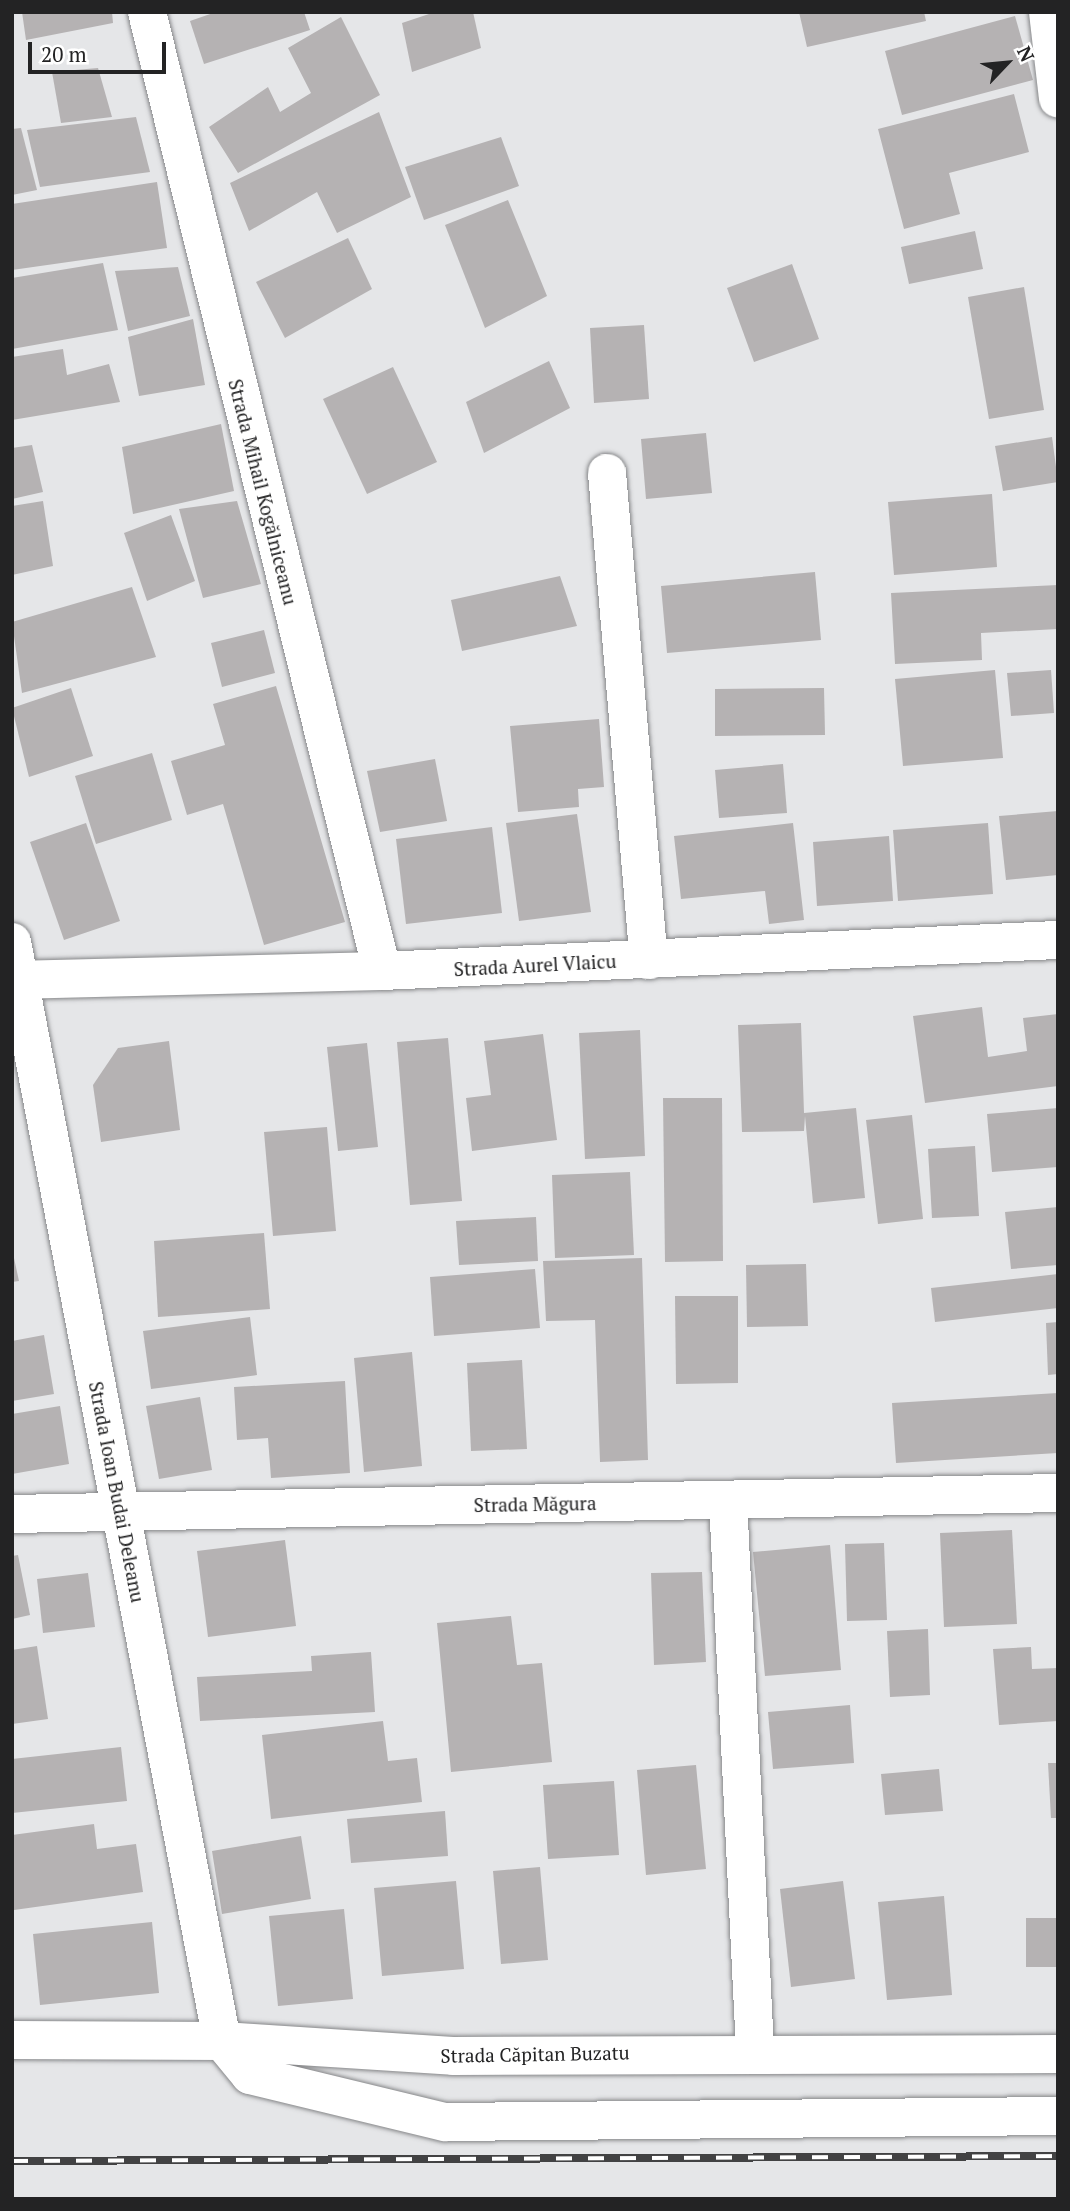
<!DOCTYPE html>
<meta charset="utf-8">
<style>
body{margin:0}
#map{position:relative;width:1070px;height:2211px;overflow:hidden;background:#e5e6e8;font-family:"PT Serif",serif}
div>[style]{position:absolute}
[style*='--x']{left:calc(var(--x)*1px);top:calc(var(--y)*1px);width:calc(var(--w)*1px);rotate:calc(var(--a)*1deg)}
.building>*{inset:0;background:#b5b2b3}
.roads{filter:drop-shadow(0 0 2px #868789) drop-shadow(0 0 2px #868789)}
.minor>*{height:38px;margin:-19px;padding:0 19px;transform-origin:19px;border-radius:19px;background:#fff}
.rail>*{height:8px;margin-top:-4px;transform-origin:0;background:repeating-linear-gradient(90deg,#fff 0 16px,#424243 0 32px);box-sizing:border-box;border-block:2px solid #424243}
span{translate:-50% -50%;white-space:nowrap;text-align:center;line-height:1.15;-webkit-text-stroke:7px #fff;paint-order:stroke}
.street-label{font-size:19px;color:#232324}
.frame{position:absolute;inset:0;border:14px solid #232324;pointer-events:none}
.north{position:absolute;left:972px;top:28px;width:70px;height:70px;-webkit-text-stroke:5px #fff;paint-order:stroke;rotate:64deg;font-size:19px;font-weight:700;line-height:28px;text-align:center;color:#232324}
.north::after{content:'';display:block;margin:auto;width:24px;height:32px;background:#232324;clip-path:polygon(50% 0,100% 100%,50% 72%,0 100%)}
.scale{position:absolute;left:28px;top:42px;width:138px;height:32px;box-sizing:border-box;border:4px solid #232324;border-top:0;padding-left:9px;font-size:21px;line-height:24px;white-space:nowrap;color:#232324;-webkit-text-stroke:5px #fff;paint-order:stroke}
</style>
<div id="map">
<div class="building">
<div style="clip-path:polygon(22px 12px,112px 12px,113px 23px,26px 40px)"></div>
<div style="clip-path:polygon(216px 12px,304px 12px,310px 30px,204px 64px,190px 21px)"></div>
<div style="clip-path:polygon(435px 12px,473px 12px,481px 48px,412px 72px,402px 23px)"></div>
<div style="clip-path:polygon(799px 12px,924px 12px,926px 21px,807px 47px)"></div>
<div style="clip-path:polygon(1015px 16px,1033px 80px,902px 115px,885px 51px)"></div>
<div style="clip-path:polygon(341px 17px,380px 95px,238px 173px,209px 127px,268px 87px,280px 112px,311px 93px,288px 48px)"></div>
<div style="clip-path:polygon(98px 68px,112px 117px,61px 123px,52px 72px)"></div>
<div style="clip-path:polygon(1014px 94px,1029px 152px,949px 173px,960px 214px,904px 229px,878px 129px)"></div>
<div style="clip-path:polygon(379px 112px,411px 197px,337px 233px,317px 192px,249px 231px,230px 183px)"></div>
<div style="clip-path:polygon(136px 117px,150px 172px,40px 187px,27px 130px)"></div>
<div style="clip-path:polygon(21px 128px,37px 190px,12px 195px,12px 129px)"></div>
<div style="clip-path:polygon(501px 137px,519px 186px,424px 220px,405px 167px)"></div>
<div style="clip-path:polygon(157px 182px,167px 248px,12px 270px,12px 204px)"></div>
<div style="clip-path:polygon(508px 200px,547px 296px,485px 328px,445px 225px)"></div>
<div style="clip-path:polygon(975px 231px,983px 269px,909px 284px,901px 247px)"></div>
<div style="clip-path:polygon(348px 238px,372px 289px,285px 338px,256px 282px)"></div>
<div style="clip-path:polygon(103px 263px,118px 330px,12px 349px,12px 278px)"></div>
<div style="clip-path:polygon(792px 264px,819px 339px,754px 362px,727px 288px)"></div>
<div style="clip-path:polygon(178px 267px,190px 316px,128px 331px,115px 271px)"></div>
<div style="clip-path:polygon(1024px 287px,1044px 410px,989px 419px,968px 297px)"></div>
<div style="clip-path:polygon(193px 319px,205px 385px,139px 396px,128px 337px)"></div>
<div style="clip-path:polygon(644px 325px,649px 399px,594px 403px,590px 328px)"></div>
<div style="clip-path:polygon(63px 349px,67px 375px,109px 364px,120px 402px,12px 420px,12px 357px)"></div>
<div style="clip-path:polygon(549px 361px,570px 408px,484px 453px,466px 402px)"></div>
<div style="clip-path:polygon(393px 367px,437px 462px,367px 494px,323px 399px)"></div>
<div style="clip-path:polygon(221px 424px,234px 491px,133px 514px,122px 447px)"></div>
<div style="clip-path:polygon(706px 433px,712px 493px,646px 499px,641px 439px)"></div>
<div style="clip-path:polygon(1052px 437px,1058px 482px,1003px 491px,995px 446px)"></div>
<div style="clip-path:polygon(32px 445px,43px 492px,12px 499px,12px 448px)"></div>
<div style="clip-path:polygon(992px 494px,997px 567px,894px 575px,888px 502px)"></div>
<div style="clip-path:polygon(43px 501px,53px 566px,12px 575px,12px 506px)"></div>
<div style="clip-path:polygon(237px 501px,261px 584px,203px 598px,179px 509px)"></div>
<div style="clip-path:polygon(171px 515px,195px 581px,147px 601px,124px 533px)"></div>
<div style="clip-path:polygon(815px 572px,821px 640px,667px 653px,661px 586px)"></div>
<div style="clip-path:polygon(560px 576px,577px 626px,462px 651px,451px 600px)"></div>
<div style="clip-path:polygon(1058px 585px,1058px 629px,981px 633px,982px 660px,895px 664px,891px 593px)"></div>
<div style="clip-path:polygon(132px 587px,156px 657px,22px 693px,12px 622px)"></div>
<div style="clip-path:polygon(264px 630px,275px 673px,222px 687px,211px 643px)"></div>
<div style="clip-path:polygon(995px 670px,1003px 758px,903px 766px,895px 679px)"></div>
<div style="clip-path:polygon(1051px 670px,1054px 713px,1011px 716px,1007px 673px)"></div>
<div style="clip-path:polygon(276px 686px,345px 922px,264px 945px,223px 804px,187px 815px,171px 761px,225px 745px,213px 704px)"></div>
<div style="clip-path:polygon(71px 688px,93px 756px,29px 777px,12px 708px)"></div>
<div style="clip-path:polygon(824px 688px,825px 735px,715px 736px,715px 689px)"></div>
<div style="clip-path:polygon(599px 719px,604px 787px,578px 789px,579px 807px,518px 812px,510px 726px)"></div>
<div style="clip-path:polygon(152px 753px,172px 820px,96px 844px,75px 776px)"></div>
<div style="clip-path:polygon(435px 759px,447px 821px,380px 832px,367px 771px)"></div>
<div style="clip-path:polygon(783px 764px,787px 813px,719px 818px,715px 770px)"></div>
<div style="clip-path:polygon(1058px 811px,1058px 875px,1006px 880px,999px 816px)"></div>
<div style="clip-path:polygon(577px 814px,591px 912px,519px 921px,506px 823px)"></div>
<div style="clip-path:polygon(86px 823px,120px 921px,64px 940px,30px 842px)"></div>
<div style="clip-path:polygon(793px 823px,804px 920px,769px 924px,765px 891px,681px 899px,674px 836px)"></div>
<div style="clip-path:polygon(988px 823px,993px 894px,898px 901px,893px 830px)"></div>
<div style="clip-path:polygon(492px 827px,502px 913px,406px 924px,396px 839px)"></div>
<div style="clip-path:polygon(889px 836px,893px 901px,817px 906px,813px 842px)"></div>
<div style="clip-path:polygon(982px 1007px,988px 1057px,1027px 1051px,1023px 1018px,1058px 1014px,1058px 1086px,925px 1103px,913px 1016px)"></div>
<div style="clip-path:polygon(801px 1023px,804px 1113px,856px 1108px,865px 1198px,813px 1203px,805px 1116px,804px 1131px,742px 1132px,738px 1025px)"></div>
<div style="clip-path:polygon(640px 1030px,645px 1156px,585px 1159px,579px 1033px)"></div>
<div style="clip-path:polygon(543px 1034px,557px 1140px,472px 1151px,466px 1098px,491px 1095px,484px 1041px)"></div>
<div style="clip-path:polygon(448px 1038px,462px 1201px,410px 1205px,397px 1042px)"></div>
<div style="clip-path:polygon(169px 1041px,180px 1130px,101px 1142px,93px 1085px,118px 1048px)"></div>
<div style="clip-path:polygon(367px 1043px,378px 1147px,338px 1151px,327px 1047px)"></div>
<div style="clip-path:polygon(663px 1098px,722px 1098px,723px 1261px,665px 1262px)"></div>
<div style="clip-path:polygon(1058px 1108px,1058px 1167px,992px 1172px,987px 1114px)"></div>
<div style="clip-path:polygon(912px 1115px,923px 1219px,878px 1224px,866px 1120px)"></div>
<div style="clip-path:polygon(327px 1127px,336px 1231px,273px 1236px,264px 1132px)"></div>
<div style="clip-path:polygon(975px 1146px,979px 1216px,932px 1218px,928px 1149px)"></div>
<div style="clip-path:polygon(630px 1172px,634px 1255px,555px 1258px,552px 1175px)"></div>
<div style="clip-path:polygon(1058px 1207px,1058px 1265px,1011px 1269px,1005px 1212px)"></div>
<div style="clip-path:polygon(536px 1217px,538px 1261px,459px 1265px,456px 1221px)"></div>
<div style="clip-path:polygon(264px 1233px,270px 1309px,158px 1317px,154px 1241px)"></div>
<div style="clip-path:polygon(12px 1249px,19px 1281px,12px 1282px)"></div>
<div style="clip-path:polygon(642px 1258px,648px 1460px,600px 1462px,595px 1320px,546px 1321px,543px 1261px)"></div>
<div style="clip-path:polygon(806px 1264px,808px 1326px,747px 1327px,746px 1265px)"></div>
<div style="clip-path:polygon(535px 1269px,540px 1328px,434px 1336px,430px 1277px)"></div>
<div style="clip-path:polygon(1058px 1274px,1058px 1308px,935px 1322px,931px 1288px)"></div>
<div style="clip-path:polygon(675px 1296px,738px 1296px,738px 1383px,676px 1384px)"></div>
<div style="clip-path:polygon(250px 1317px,257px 1375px,151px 1389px,143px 1331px)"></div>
<div style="clip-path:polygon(1058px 1322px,1058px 1374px,1048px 1375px,1046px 1323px)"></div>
<div style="clip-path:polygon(44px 1335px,54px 1394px,12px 1401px,12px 1341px)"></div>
<div style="clip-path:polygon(412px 1352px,422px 1466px,364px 1472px,354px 1358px)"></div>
<div style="clip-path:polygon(522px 1360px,527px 1449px,471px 1451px,467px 1363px)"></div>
<div style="clip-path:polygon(345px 1381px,350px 1473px,271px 1478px,268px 1438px,237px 1440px,234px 1387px)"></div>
<div style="clip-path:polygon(1058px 1393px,1058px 1453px,896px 1463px,892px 1403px)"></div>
<div style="clip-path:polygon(200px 1397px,212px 1470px,159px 1479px,146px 1406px)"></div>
<div style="clip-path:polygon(60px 1406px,69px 1464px,12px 1474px,12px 1414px)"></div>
<div style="clip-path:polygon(1012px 1530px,1017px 1624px,944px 1627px,940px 1533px)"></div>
<div style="clip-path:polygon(285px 1540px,296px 1626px,208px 1637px,197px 1551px)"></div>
<div style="clip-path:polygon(884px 1543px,887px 1620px,847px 1621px,845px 1544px)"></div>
<div style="clip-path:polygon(830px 1545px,841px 1670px,765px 1676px,753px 1552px)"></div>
<div style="clip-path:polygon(18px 1555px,30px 1615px,12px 1619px,12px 1556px)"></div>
<div style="clip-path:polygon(702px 1572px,706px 1662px,654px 1665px,651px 1573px)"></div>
<div style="clip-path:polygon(88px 1573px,95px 1627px,43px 1633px,37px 1579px)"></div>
<div style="clip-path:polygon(511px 1616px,517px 1665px,542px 1663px,552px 1762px,451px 1772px,437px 1623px)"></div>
<div style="clip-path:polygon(928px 1629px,930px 1695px,890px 1697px,887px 1631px)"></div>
<div style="clip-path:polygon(37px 1646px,48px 1719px,12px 1724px,12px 1650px)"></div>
<div style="clip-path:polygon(1031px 1647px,1032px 1669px,1058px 1668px,1058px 1721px,999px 1725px,993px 1649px)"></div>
<div style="clip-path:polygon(371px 1652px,375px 1712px,200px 1721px,197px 1677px,312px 1671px,311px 1656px)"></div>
<div style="clip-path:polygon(850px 1705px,854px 1763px,773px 1769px,768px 1712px)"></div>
<div style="clip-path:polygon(383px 1721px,388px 1761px,417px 1758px,422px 1802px,271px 1819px,262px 1735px)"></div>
<div style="clip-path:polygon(121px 1747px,127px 1801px,12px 1813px,12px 1759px)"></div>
<div style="clip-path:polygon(1048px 1763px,1058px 1763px,1058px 1818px,1051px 1818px)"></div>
<div style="clip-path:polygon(696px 1765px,706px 1869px,646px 1875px,637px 1770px)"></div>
<div style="clip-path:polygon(939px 1769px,943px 1811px,885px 1815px,881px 1774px)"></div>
<div style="clip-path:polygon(614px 1781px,619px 1855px,548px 1859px,543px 1785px)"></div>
<div style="clip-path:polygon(445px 1811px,448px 1856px,351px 1863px,347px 1819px)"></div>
<div style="clip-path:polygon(94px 1824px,97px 1849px,136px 1844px,143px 1892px,14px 1910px,12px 1835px)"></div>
<div style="clip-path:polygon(301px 1836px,311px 1899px,222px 1914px,212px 1851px)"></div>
<div style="clip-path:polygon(540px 1867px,548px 1960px,501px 1964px,493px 1871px)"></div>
<div style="clip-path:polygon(456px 1881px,464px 1969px,382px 1976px,374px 1888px)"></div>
<div style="clip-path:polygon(843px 1881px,855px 1979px,791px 1987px,780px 1889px)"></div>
<div style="clip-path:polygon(944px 1896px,952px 1995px,887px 2000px,878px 1902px)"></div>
<div style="clip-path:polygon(344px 1909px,353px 1999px,278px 2006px,269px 1916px)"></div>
<div style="clip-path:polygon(1026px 1918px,1058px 1918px,1058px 1967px,1026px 1967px)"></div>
<div style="clip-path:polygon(152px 1922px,159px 1993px,40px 2005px,33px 1934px)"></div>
</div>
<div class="roads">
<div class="minor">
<div style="--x:147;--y:12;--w:987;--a:76.23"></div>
<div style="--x:1048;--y:12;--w:87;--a:83.4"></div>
<div style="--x:607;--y:473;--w:489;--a:85.1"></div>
<div style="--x:12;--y:942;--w:1119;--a:79.18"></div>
<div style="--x:222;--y:2041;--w:44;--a:50.5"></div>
<div style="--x:250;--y:2075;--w:201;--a:13.6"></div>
<div style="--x:445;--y:2122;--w:613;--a:-0.56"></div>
<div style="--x:12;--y:980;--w:370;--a:-1.4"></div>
<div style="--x:382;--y:971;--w:677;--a:-2.63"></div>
<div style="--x:728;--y:1500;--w:552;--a:87.19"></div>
<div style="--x:12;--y:1514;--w:1046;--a:-1.15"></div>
<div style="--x:12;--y:2040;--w:210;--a:0.3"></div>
<div style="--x:222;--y:2041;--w:231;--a:3.7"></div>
<div style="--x:453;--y:2056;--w:605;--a:-0.19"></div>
</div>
</div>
<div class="rail">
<div style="--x:12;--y:2161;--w:1046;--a:-0.27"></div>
</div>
<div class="street-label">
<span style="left:263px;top:492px;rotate:76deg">Strada Mihail Kogălniceanu</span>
<span style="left:535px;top:965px;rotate:-3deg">Strada Aurel Vlaicu</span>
<span style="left:117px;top:1492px;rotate:79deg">Strada Ioan Budai Deleanu</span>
<span style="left:535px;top:1504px;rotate:-1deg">Strada Măgura</span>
<span style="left:535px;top:2054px;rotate:-1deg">Strada Căpitan Buzatu</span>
</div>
<div class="frame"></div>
<div class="north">N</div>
<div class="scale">20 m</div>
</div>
